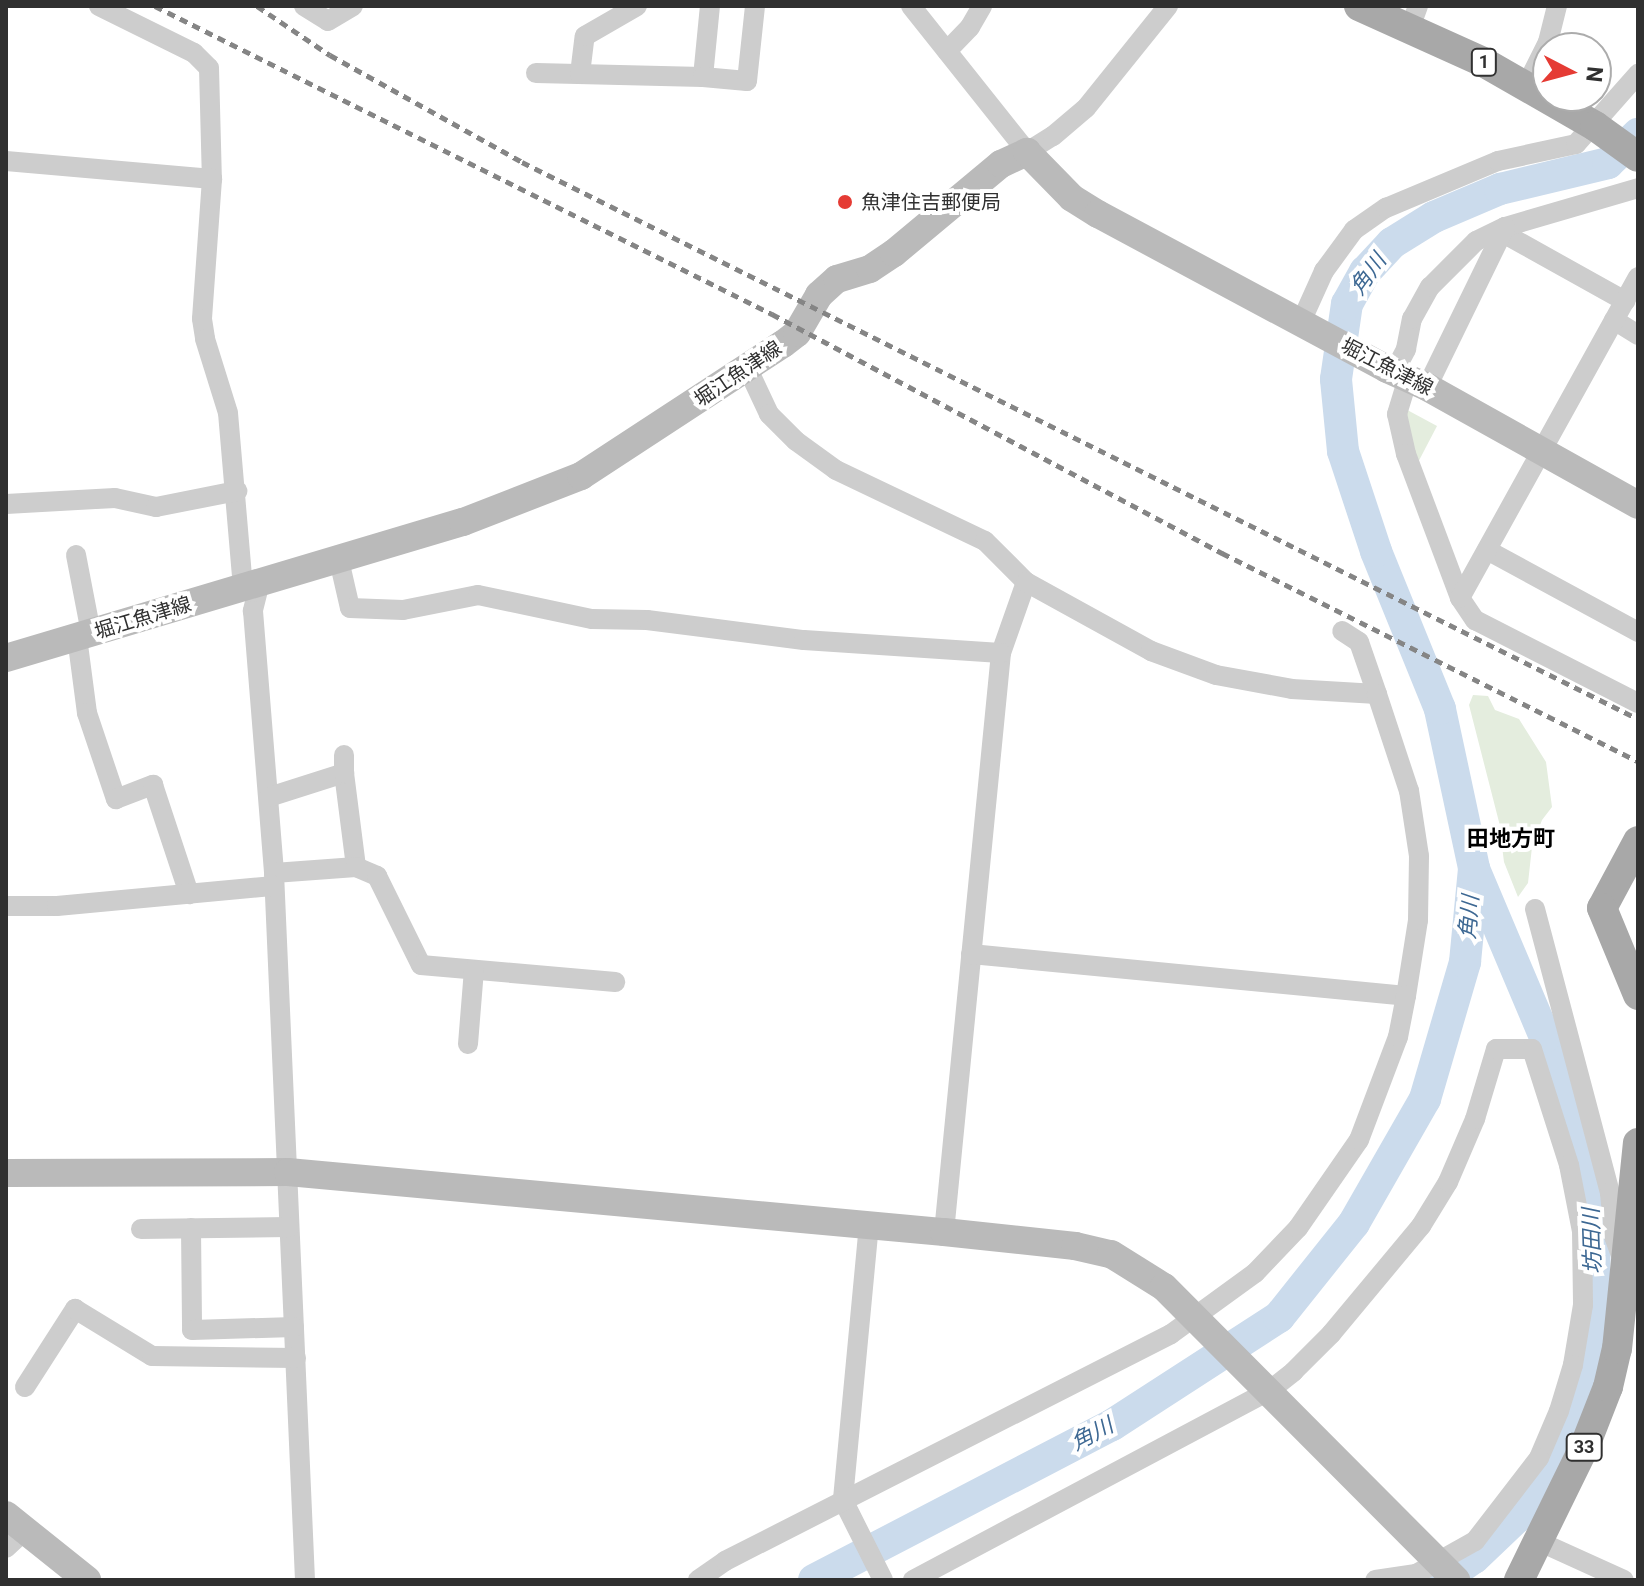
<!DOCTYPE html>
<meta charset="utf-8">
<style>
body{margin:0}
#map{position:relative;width:1644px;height:1586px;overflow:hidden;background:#fff;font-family:Roboto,"Noto Sans JP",sans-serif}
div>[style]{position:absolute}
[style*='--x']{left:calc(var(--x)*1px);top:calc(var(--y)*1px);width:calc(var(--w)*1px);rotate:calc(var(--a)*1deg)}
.green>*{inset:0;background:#e4edde}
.river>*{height:32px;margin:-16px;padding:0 16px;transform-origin:16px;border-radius:16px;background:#cbdbec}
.street>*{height:20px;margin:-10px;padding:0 10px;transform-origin:10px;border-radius:10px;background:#cdcdcd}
.secondary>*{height:28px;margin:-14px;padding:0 14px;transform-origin:14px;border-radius:14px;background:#bababa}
.primary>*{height:30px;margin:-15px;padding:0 15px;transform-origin:15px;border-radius:15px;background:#a8a8a8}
.rail>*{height:5px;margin-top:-2.5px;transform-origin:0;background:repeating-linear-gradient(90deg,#858585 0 8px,transparent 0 14px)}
.dots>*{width:22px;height:22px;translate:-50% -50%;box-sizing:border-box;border:4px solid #fff;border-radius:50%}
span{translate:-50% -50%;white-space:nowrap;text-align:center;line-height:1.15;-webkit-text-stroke:8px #fff;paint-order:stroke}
.shield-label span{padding:2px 6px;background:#fff;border:2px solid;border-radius:6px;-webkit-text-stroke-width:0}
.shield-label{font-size:18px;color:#303030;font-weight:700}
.poi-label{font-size:20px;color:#303030}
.left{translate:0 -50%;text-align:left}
.street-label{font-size:20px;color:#303030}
.water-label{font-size:22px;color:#3d6893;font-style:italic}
.neighbourhood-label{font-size:22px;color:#000;font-weight:700}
.frame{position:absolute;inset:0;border:8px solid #303030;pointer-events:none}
.north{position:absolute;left:1532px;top:32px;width:80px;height:80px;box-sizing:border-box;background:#fff;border:2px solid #acacac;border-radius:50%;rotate:96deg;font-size:22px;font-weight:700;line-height:32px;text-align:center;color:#303030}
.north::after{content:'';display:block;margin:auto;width:28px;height:36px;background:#e53b34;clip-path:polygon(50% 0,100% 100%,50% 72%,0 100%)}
</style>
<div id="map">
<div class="green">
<div style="clip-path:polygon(1398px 405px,1437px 426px,1413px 472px)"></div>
<div style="clip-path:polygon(1473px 695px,1488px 696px,1495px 710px,1519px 719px,1546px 762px,1552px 807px,1542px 820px,1532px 847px,1528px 883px,1518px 897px,1504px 862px,1499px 822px,1469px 705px)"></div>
</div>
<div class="river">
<div style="--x:814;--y:1580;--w:336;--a:-27.5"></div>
<div style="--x:1112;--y:1425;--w:199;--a:-32.9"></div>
<div style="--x:1279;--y:1317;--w:120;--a:-51.4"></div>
<div style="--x:1354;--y:1223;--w:143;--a:-60.2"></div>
<div style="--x:1425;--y:1099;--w:143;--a:-73.7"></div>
<div style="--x:1465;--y:962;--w:94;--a:-84.5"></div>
<div style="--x:1474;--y:868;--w:163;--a:-102.1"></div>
<div style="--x:1440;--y:709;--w:170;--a:-112.1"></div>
<div style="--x:1376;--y:551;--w:105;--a:-108.3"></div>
<div style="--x:1343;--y:451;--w:72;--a:-95.6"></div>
<div style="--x:1336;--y:379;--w:76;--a:-81.7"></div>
<div style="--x:1347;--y:304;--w:37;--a:-61"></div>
<div style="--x:1365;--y:272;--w:40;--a:-47"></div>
<div style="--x:1392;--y:243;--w:49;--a:-31.8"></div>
<div style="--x:1434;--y:217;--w:72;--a:-23"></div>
<div style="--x:1500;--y:189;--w:111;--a:-13.5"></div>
<div style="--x:1608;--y:163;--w:42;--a:-44"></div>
<div style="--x:1442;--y:1580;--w:39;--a:-35"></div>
<div style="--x:1474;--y:1558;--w:59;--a:-43.6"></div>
<div style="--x:1517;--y:1517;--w:59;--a:-56.9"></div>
<div style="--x:1549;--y:1468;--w:95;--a:-66.4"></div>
<div style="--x:1587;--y:1381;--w:74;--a:-84.6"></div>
<div style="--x:1594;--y:1307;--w:93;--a:-89.4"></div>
<div style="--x:1595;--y:1214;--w:184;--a:-105.8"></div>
<div style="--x:1545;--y:1037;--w:180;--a:-112.9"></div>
</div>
<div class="street">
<div style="--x:99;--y:6;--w:106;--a:26.3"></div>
<div style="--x:194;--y:53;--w:21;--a:45"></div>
<div style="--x:209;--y:68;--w:111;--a:88.5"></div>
<div style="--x:212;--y:179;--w:140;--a:94.1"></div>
<div style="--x:202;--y:319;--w:20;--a:81"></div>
<div style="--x:205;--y:339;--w:77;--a:72.7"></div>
<div style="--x:228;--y:413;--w:175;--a:85.1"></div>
<div style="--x:304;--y:6;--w:28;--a:32"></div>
<div style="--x:328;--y:21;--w:29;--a:-31"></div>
<div style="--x:911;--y:6;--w:186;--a:51.5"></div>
<div style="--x:1027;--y:152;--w:31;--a:-32"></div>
<div style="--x:1053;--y:136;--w:43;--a:-40.3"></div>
<div style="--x:1086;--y:108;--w:131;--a:-51.2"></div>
<div style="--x:1410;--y:28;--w:23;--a:-70"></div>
<div style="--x:947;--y:51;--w:33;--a:-46"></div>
<div style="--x:970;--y:27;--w:24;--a:-60"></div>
<div style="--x:536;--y:73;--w:167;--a:1.4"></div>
<div style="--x:703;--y:77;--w:71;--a:-84.4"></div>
<div style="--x:580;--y:74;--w:38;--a:-83"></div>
<div style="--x:585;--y:36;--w:60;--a:-30"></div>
<div style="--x:703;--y:77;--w:44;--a:5.2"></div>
<div style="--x:747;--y:81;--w:75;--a:-83.9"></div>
<div style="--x:1526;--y:86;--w:49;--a:-63.4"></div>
<div style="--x:1548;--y:42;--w:37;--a:-76"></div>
<div style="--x:6;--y:161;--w:207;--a:5"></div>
<div style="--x:1505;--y:227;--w:11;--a:63"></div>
<div style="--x:1510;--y:237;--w:132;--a:29.1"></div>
<div style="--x:1614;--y:320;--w:28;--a:32"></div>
<div style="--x:1301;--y:322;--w:56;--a:-65.7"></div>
<div style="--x:1324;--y:271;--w:51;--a:-53.8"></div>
<div style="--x:1354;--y:230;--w:39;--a:-35"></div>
<div style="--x:1386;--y:208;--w:121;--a:-22.8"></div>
<div style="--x:1498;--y:161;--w:80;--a:-12.3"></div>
<div style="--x:1576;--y:144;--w:94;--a:-48.5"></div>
<div style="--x:747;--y:367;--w:52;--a:64.9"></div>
<div style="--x:769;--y:414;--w:38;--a:45"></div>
<div style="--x:796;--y:441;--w:49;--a:35.9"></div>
<div style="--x:836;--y:470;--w:165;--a:25.5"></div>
<div style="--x:985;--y:541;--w:58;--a:45"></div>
<div style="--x:1026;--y:582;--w:75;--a:109.4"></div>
<div style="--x:1001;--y:653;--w:582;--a:95.62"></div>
<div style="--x:1394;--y:372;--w:26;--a:-62"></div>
<div style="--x:1406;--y:349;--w:31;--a:-79"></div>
<div style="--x:1412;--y:319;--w:37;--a:-61"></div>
<div style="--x:1430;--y:287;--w:65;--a:-45"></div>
<div style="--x:1476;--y:241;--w:32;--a:-26"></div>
<div style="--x:1505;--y:227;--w:139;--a:-16.3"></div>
<div style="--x:1408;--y:378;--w:38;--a:107"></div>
<div style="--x:1397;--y:414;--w:41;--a:77.3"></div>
<div style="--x:1406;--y:454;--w:154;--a:69.4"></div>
<div style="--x:1460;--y:598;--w:27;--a:56"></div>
<div style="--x:1475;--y:620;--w:183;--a:27"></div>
<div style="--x:1427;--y:387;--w:178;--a:-64"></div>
<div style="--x:6;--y:504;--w:109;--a:-3.2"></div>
<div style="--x:115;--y:498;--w:42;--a:12.4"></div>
<div style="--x:156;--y:507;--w:83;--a:-11.2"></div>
<div style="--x:1487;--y:550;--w:172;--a:28.5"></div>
<div style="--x:76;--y:555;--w:79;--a:79.1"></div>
<div style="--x:339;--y:560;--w:49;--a:77.1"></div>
<div style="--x:350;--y:608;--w:53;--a:2.2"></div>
<div style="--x:403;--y:610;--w:76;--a:-11.3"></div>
<div style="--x:478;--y:595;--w:116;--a:11.9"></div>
<div style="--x:592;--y:619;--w:55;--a:1"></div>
<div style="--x:647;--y:620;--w:158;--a:7.3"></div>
<div style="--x:804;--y:640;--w:197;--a:3.8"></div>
<div style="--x:260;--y:582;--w:30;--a:104"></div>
<div style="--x:253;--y:611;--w:263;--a:85.4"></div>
<div style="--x:274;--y:873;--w:708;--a:87.49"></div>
<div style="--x:1026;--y:582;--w:143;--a:28.9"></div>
<div style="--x:1151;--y:651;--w:69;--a:20.3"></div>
<div style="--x:1216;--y:675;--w:77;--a:10.4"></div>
<div style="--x:1292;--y:689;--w:85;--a:3.4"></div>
<div style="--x:1377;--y:694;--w:55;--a:-109.1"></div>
<div style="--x:1359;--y:642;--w:20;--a:-147"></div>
<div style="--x:1460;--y:598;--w:367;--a:-61"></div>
<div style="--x:77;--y:637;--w:77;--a:82.5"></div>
<div style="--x:87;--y:713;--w:91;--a:71.4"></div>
<div style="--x:116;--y:799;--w:40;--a:-21"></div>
<div style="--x:153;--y:785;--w:115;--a:71.7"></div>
<div style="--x:344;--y:773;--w:95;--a:82.7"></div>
<div style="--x:269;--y:797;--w:79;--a:-17.7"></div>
<div style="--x:344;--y:773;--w:18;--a:-90"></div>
<div style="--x:274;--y:873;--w:82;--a:-4.2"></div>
<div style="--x:356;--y:867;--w:23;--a:23"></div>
<div style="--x:377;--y:876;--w:99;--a:63.7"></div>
<div style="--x:421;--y:965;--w:195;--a:5"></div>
<div style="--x:6;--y:906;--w:51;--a:0"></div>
<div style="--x:57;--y:906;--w:218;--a:-5.3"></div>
<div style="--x:1535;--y:909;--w:294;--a:75.2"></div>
<div style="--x:1610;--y:1193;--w:43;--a:84.7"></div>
<div style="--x:1614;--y:1236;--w:23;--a:70"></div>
<div style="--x:971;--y:954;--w:437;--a:5.5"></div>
<div style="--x:1406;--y:996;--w:77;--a:-81"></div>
<div style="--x:1418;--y:920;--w:64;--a:-89.1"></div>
<div style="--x:1419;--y:856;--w:66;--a:-98.7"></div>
<div style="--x:1409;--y:791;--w:102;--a:-108.3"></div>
<div style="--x:468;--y:1044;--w:74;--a:-85.4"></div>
<div style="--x:869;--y:1224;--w:277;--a:95.4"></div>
<div style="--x:843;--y:1500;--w:89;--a:63.4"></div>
<div style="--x:191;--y:1228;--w:102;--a:89.4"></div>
<div style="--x:192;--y:1330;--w:102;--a:-1.7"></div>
<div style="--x:141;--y:1229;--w:148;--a:-0.8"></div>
<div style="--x:25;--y:1387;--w:93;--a:-57.3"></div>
<div style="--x:75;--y:1309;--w:90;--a:31.4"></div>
<div style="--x:152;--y:1356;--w:144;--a:0.8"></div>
<div style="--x:1538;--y:1541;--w:94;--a:24.4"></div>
<div style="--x:6;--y:1548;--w:26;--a:-43"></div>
<div style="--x:698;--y:1580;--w:33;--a:-35"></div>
<div style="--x:725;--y:1561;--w:500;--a:-26.97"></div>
<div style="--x:1171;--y:1334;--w:104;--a:-36"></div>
<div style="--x:1255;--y:1273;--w:62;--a:-46.3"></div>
<div style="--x:1298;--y:1228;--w:107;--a:-55.3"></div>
<div style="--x:1359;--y:1140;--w:110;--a:-69.3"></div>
<div style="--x:1398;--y:1037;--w:42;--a:-79"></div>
<div style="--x:913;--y:1580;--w:403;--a:-28"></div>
<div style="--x:1269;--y:1391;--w:31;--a:-38"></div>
<div style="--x:1293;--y:1372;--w:54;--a:-45"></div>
<div style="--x:1331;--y:1334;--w:141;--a:-50.2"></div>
<div style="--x:1421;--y:1226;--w:52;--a:-58.5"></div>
<div style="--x:1448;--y:1182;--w:69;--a:-66.8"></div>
<div style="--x:1475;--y:1119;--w:73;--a:-73.3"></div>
<div style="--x:1496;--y:1049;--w:36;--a:0"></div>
<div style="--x:1532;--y:1049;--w:122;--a:72.3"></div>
<div style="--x:1569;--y:1165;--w:67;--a:78.9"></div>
<div style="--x:1582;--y:1231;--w:74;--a:89.2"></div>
<div style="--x:1583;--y:1305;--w:61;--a:99.5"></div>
<div style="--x:1573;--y:1365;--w:48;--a:106.9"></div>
<div style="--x:1559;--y:1411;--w:51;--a:113.1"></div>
<div style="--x:1539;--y:1458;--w:105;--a:127.6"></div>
<div style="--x:1475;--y:1541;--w:68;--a:150.8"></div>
<div style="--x:1416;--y:1574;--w:41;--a:171.7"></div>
</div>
<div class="secondary">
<div style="--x:6;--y:658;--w:477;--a:-16.6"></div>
<div style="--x:463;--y:522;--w:127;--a:-21.3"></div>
<div style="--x:581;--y:476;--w:241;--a:-33.2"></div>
<div style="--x:783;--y:344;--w:18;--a:-38"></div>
<div style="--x:797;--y:333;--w:44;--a:-59.9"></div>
<div style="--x:819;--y:295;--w:24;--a:-42"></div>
<div style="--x:837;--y:279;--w:34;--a:-17"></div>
<div style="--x:870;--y:269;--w:29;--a:-34"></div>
<div style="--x:894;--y:253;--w:139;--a:-39.8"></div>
<div style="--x:1001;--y:164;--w:29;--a:-25"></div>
<div style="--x:1027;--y:152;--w:64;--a:45.6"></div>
<div style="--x:1072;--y:198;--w:31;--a:32"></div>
<div style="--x:1098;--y:214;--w:328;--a:28.2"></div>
<div style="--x:1387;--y:369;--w:44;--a:24.2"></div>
<div style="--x:1427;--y:387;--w:242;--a:29.2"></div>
<div style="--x:6;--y:1173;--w:282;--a:-0.2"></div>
<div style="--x:288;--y:1172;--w:659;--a:5.23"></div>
<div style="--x:944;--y:1232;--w:132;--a:6.1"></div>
<div style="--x:1075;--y:1246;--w:37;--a:13"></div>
<div style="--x:1111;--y:1254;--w:62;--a:31.9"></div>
<div style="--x:1164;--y:1287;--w:414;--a:45.1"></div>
<div style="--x:6;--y:1515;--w:104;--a:38.7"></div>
</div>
<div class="primary">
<div style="--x:1359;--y:6;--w:138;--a:24.3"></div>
<div style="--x:1485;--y:63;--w:127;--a:29.8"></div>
<div style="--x:1595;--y:126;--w:53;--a:35.8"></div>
<div style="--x:1638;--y:841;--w:76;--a:118.2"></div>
<div style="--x:1602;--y:908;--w:94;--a:67.5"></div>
<div style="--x:1519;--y:1580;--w:153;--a:-63.9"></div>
<div style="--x:1586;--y:1443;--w:60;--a:-68.6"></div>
<div style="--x:1608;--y:1387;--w:39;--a:-77"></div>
<div style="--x:1617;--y:1349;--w:207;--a:-84.2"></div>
</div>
<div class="rail">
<div style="--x:155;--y:6;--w:690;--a:26.53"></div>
<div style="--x:772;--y:314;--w:510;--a:27.97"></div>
<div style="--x:1222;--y:553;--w:465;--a:26.6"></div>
<div style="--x:257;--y:6;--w:88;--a:33.9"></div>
<div style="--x:330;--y:55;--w:220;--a:29.1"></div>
<div style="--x:522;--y:162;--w:1247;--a:26.52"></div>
</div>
<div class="dots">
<div style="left:845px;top:202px;background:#e53b34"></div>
</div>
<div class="shield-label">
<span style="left:1484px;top:62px">1</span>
<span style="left:1584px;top:1447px">33</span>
</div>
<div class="poi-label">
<span class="left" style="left:861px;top:202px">魚津住吉郵便局</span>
</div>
<div class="street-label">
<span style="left:1387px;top:367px;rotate:27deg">堀江魚津線</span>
<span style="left:738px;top:374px;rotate:-34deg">堀江魚津線</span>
<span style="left:143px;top:618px;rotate:-17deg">堀江魚津線</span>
</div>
<div class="water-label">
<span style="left:1368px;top:274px;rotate:-54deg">角川</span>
<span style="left:1469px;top:917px;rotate:-85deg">角川</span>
<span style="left:1592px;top:1241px;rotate:-92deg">坊田川</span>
<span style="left:1092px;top:1434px;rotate:-28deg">角川</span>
</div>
<div class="neighbourhood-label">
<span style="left:1511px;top:839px">田地方町</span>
</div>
<div class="frame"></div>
<div class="north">N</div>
</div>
